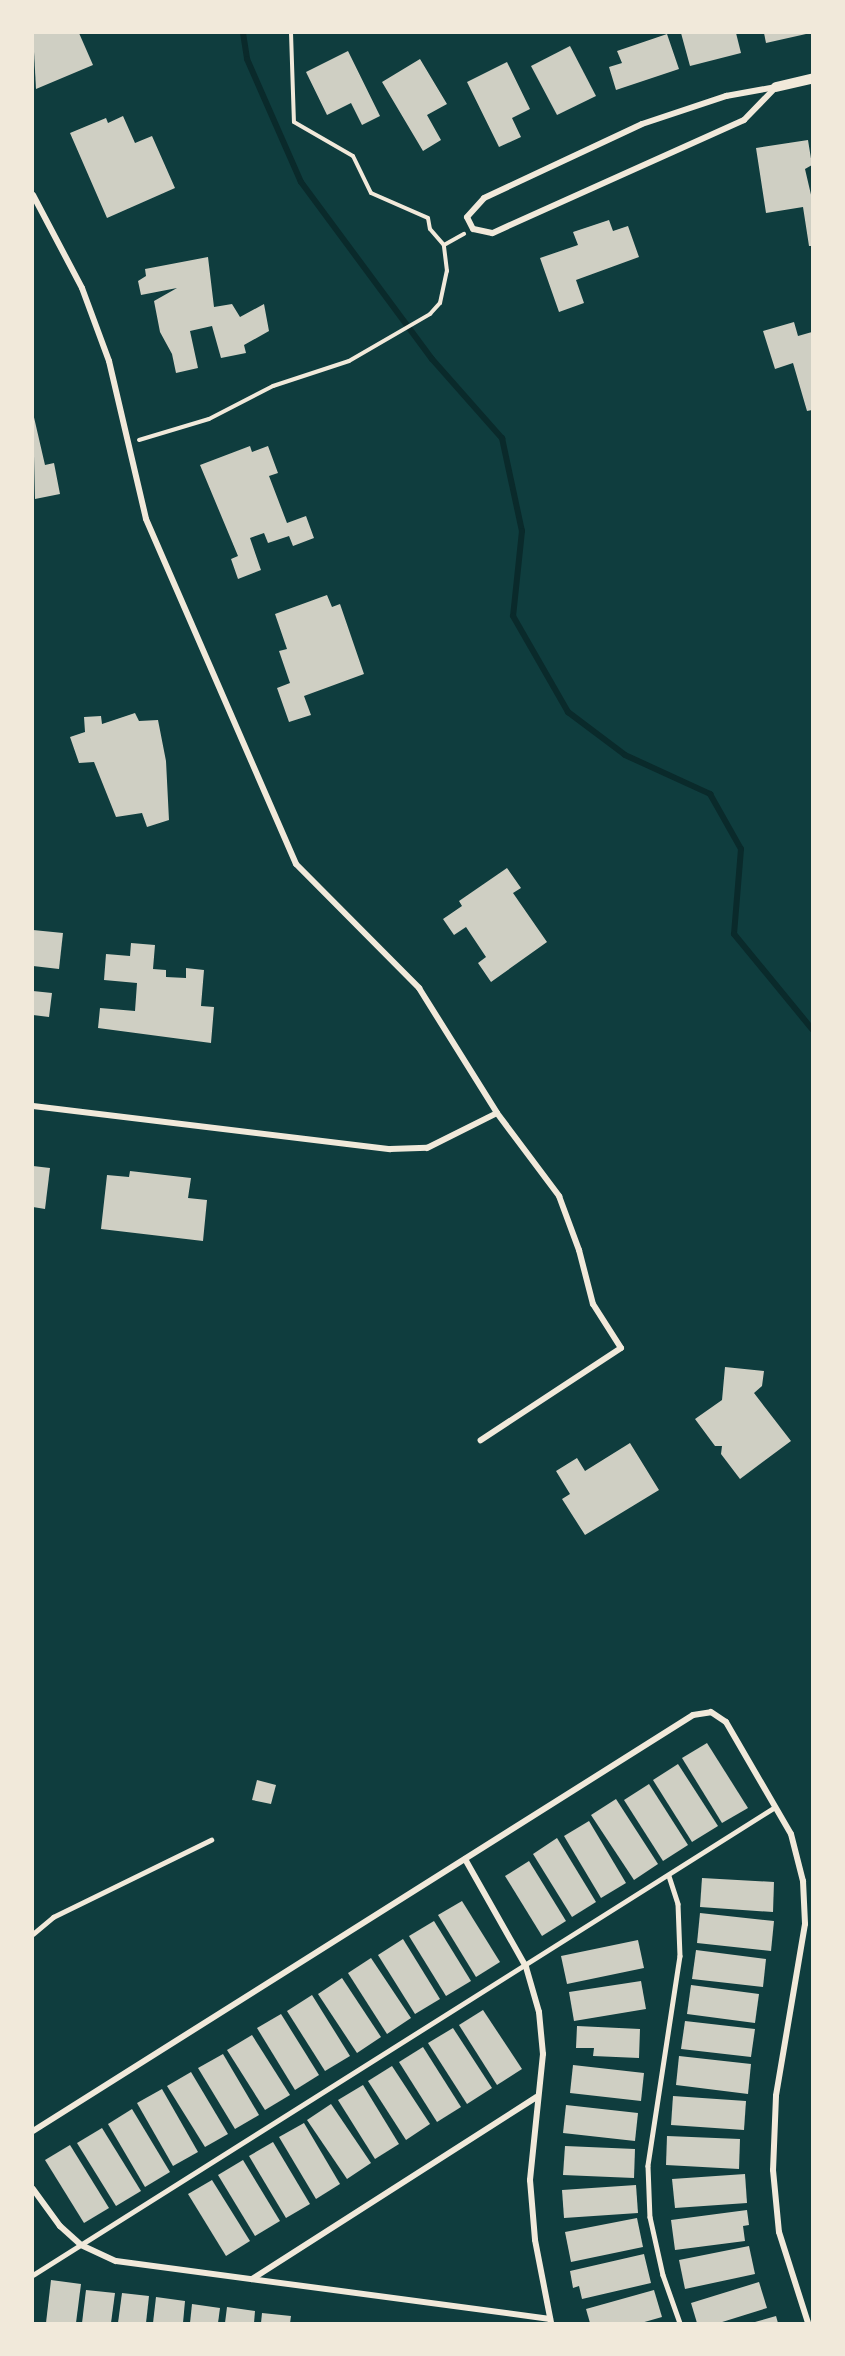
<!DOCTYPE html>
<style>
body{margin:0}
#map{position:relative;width:845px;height:2356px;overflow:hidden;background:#0f3d3e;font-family:"Noto Serif",serif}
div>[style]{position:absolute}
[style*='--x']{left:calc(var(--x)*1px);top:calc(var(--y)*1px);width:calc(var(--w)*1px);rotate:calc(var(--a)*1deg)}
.stream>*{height:6px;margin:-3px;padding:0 3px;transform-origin:3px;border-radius:3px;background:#0a2a2b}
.building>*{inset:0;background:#cfcfc3}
.path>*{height:4px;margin:-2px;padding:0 2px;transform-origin:2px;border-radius:2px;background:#f1e9da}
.service>*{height:4.5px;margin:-2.25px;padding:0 2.25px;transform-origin:2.25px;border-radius:2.25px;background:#f1e9da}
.minor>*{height:6px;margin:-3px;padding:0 3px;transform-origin:3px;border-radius:3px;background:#f1e9da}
.tertiary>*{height:10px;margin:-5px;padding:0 5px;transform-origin:5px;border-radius:5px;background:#f1e9da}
span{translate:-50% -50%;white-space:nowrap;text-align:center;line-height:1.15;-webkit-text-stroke:4.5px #f1e9da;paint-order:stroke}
.frame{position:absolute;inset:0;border:34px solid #f1e9da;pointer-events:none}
</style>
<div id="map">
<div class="stream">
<div style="--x:243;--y:33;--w:26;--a:81"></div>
<div style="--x:247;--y:59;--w:134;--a:66.3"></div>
<div style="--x:301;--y:182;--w:220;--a:53.5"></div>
<div style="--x:432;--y:359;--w:106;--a:48.5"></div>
<div style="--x:502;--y:438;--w:95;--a:77.9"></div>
<div style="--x:522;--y:531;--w:85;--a:96"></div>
<div style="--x:513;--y:616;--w:111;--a:60.2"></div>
<div style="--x:568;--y:712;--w:71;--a:37"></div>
<div style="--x:625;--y:755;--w:94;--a:24.6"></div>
<div style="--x:710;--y:794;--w:63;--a:60.6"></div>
<div style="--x:741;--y:849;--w:85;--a:94.7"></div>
<div style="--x:734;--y:934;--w:123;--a:50.6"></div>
</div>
<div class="building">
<div style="clip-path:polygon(33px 33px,79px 33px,93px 65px,36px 89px)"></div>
<div style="clip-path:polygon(681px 33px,736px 33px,741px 53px,690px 66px)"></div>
<div style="clip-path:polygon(764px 33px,806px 33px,806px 34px,766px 43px)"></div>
<div style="clip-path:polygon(667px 34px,679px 69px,616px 90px,609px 67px,622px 63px,617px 51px)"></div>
<div style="clip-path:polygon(570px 46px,596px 96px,557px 115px,531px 66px)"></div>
<div style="clip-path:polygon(348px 51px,380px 116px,362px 125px,351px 103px,327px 115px,306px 72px)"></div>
<div style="clip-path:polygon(420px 59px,447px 104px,427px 115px,441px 140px,423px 151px,382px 82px)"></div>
<div style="clip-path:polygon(507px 62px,530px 109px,512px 118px,521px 137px,499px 147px,467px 82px)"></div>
<div style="clip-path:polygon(123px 116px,135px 143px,152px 136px,175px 188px,107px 218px,70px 133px,106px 118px,108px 123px)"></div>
<div style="clip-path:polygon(808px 140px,812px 165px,805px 169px,812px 199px,812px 246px,809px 246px,803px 207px,766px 213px,756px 148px)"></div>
<div style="clip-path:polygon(609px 220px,613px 231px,628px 226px,639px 257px,576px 280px,584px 303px,559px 312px,540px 258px,578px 245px,573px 232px)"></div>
<div style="clip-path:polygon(208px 257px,214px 307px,232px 304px,240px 317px,264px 304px,269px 331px,244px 345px,246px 353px,221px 358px,212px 326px,190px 331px,198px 368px,176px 373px,172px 354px,160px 332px,154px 301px,177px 288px,141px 295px,138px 281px,146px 276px,145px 269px)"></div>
<div style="clip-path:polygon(794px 322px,798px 336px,812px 332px,812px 410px,807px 411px,793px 363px,775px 369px,763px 331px)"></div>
<div style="clip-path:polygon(33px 413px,45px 465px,54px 463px,60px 494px,35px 499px)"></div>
<div style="clip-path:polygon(250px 446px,252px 452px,268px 446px,278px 473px,269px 476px,287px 523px,306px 516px,314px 538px,293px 546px,289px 536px,268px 543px,264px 533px,250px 538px,261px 570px,238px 579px,231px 559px,238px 556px,200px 465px)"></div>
<div style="clip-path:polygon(327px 595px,332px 607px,340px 604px,364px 674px,304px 696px,311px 715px,289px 722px,277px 688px,290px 683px,279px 651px,287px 649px,275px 614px)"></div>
<div style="clip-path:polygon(135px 713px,139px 721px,158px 720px,166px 761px,169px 820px,147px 827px,142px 813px,116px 817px,94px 762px,79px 763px,70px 737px,85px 732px,84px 717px,101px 716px,102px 724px)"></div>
<div style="clip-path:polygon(507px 868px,521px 888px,513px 893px,547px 942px,491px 982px,478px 963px,486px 957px,466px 927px,454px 935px,443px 919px,462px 906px,459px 901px)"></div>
<div style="clip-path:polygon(33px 930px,63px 933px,59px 969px,33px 966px)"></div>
<div style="clip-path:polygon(131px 943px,155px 945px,153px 969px,166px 970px,166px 977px,186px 978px,186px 968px,204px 970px,201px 1006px,214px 1007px,211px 1043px,98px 1028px,100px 1008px,135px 1011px,137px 983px,104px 980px,106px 954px,130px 956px)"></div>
<div style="clip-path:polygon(33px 991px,52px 993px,49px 1017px,33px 1015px)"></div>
<div style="clip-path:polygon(33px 1166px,50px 1168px,45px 1209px,33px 1207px)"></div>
<div style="clip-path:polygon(130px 1171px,191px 1178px,188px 1198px,207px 1200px,203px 1241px,101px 1229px,107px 1175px,129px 1177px)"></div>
<div style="clip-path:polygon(725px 1367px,764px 1371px,762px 1386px,754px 1393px,791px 1441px,740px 1479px,721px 1454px,722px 1446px,715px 1446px,695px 1419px,722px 1400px)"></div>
<div style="clip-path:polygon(630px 1443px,659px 1490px,585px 1535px,562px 1499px,570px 1494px,556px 1471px,577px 1458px,585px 1471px)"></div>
<div style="clip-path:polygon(707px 1743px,748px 1808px,722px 1823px,682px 1758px)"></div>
<div style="clip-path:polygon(678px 1764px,718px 1826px,692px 1842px,653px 1780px)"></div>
<div style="clip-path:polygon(257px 1780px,276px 1785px,271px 1804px,252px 1800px)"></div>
<div style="clip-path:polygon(649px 1784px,688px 1845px,663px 1861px,624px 1800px)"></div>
<div style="clip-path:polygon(616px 1799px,658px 1864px,634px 1880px,591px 1815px)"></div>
<div style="clip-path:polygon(589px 1821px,626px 1883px,601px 1898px,564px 1836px)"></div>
<div style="clip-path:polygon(557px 1838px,596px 1902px,572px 1917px,533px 1854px)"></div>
<div style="clip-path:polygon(529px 1861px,566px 1921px,542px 1936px,505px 1876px)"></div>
<div style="clip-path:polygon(702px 1878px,774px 1882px,773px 1912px,700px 1907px)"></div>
<div style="clip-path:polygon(462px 1901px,500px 1962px,476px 1977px,438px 1915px)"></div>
<div style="clip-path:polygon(700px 1913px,774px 1921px,771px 1951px,697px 1943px)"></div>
<div style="clip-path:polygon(434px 1921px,471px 1981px,446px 1996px,409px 1936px)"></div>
<div style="clip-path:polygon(403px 1939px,440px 1999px,415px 2014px,378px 1955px)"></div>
<div style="clip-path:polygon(638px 1940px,644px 1968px,567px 1984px,561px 1956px)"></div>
<div style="clip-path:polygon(696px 1950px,766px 1959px,763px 1987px,692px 1979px)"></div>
<div style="clip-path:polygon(371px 1958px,411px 2018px,387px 2034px,348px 1973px)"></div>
<div style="clip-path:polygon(342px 1978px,381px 2037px,357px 2053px,318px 1994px)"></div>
<div style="clip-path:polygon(641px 1981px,646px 2009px,574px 2021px,569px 1992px)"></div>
<div style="clip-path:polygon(691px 1985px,759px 1994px,755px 2023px,687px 2014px)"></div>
<div style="clip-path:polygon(312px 1995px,350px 2056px,325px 2071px,287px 2011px)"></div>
<div style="clip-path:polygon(483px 2010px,522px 2069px,497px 2085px,459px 2025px)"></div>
<div style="clip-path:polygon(281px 2014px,319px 2075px,295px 2090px,257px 2028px)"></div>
<div style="clip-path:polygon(685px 2021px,755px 2029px,751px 2057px,681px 2049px)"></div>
<div style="clip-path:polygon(577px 2026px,640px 2029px,639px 2058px,593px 2056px,594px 2048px,576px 2048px)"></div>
<div style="clip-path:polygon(453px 2028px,492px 2088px,467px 2104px,428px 2043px)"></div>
<div style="clip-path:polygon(252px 2035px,290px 2095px,265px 2110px,227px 2050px)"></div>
<div style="clip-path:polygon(423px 2047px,461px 2107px,437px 2122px,399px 2062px)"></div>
<div style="clip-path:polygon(223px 2054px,259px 2115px,235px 2129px,198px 2068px)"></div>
<div style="clip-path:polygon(679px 2056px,751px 2064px,748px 2094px,676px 2085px)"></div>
<div style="clip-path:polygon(573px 2065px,644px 2073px,641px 2101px,570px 2093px)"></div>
<div style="clip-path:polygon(392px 2066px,430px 2124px,406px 2140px,368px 2081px)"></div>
<div style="clip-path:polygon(191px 2072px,228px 2134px,205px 2147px,167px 2086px)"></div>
<div style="clip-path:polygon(363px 2085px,399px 2144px,375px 2159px,338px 2100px)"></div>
<div style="clip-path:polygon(162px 2089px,198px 2152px,173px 2166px,137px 2103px)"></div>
<div style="clip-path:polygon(673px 2096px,746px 2101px,744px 2130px,671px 2125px)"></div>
<div style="clip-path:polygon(331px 2104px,371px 2163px,347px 2179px,307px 2120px)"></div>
<div style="clip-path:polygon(566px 2105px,638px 2113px,635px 2141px,563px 2133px)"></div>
<div style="clip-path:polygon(132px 2109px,170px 2172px,145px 2187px,108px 2124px)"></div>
<div style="clip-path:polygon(304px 2123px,340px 2184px,316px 2199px,279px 2137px)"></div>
<div style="clip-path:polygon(102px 2128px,141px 2191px,116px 2206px,77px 2143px)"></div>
<div style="clip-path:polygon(667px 2136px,740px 2139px,739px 2169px,666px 2165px)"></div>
<div style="clip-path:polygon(273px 2142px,310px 2204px,286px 2218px,249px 2156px)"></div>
<div style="clip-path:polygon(70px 2145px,109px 2208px,84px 2223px,45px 2160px)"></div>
<div style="clip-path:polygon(565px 2146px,635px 2149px,634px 2178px,563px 2175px)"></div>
<div style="clip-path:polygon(243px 2160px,280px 2221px,255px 2236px,218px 2175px)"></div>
<div style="clip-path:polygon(745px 2174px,747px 2203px,675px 2208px,672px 2179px)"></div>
<div style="clip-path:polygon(212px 2180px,250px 2241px,226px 2256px,188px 2194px)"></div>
<div style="clip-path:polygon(636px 2185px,638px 2213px,564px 2218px,562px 2190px)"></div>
<div style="clip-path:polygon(747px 2210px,749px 2225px,743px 2226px,745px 2241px,675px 2250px,671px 2220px)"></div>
<div style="clip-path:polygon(637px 2218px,643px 2247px,571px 2262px,565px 2232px)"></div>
<div style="clip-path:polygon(749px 2246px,755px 2274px,685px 2289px,679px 2260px)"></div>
<div style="clip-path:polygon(644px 2254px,651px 2283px,582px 2299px,579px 2286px,573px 2288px,570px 2271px)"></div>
<div style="clip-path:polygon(51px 2280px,81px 2284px,76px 2323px,46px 2323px)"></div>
<div style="clip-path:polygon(759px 2282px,767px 2308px,719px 2323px,697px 2323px,691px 2303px)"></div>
<div style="clip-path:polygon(86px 2290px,115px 2293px,111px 2323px,82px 2323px)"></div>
<div style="clip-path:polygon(654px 2290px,662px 2317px,641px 2323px,590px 2323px,586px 2309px)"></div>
<div style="clip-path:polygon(122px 2293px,149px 2296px,146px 2323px,118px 2323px)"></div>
<div style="clip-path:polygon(156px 2297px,185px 2301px,183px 2323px,153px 2323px)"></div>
<div style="clip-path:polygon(192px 2304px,220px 2308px,218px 2323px,190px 2323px)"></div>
<div style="clip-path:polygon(227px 2307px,255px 2311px,254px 2323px,225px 2323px)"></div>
<div style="clip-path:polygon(262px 2313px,291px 2316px,290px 2323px,261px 2323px)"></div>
<div style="clip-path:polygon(776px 2316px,778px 2323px,755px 2323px,755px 2322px)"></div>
</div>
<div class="path">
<div style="--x:291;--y:33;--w:89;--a:88.1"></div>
<div style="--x:294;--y:122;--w:68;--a:30"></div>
<div style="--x:353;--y:156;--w:41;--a:64.1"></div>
<div style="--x:371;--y:193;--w:62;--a:23.7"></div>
<div style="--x:428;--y:218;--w:11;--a:80"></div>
<div style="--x:430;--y:229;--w:21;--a:49"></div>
<div style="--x:139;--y:440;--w:73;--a:-16.7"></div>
<div style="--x:209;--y:419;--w:72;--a:-27.3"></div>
<div style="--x:273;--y:386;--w:80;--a:-18.2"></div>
<div style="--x:349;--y:361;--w:94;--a:-30.1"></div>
<div style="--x:430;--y:314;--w:15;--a:-48"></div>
<div style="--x:440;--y:303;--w:33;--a:-78"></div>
<div style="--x:447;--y:271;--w:26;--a:-97"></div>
<div style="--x:444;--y:245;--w:23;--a:-29"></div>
</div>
<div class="service">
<div style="--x:669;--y:1876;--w:29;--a:72"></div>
<div style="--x:678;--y:1904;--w:52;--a:87.8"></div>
<div style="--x:680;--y:1956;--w:212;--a:98.7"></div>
<div style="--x:648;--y:2166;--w:51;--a:87.8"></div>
<div style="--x:650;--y:2217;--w:59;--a:77.4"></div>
<div style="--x:663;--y:2275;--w:51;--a:70.5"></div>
<div style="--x:33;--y:1934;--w:26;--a:-40"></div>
<div style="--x:53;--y:1917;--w:176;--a:-26"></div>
<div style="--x:33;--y:2275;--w:877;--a:-32.24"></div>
</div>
<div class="minor">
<div style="--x:776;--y:87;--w:46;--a:134.1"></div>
<div style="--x:744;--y:120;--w:276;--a:155.8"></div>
<div style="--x:492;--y:233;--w:19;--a:-168"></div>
<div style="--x:473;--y:229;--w:13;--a:-117"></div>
<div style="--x:467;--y:217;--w:25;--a:-48"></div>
<div style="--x:484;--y:198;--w:174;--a:-25.1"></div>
<div style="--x:642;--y:124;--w:89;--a:-18.4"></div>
<div style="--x:726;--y:96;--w:51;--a:-10.2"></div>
<div style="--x:33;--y:195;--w:105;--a:62.2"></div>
<div style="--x:82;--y:288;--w:78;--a:69.7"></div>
<div style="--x:109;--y:361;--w:162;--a:76.8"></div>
<div style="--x:146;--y:519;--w:376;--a:66.5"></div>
<div style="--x:296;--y:864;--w:175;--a:45.2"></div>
<div style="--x:419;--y:988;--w:147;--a:58"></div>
<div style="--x:497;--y:1113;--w:104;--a:53.2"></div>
<div style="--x:559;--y:1196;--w:58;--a:69.7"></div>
<div style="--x:579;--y:1250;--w:56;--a:75.5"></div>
<div style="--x:593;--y:1304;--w:52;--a:57.5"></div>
<div style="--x:621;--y:1348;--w:168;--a:146.7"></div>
<div style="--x:33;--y:1106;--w:360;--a:6.9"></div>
<div style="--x:390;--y:1149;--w:37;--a:-2"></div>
<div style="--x:427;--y:1148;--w:78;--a:-26.6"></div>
<div style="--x:465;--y:1859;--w:124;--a:60.5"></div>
<div style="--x:526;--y:1967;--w:47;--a:73.9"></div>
<div style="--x:539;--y:2012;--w:42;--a:84.6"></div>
<div style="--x:543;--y:2054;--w:127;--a:95.9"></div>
<div style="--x:530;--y:2180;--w:60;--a:85.2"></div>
<div style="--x:535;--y:2240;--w:84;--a:79"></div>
<div style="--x:33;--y:2131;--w:780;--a:-32.22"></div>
<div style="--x:693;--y:1715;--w:18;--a:-9"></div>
<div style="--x:711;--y:1712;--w:18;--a:34"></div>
<div style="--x:726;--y:1722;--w:129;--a:59.9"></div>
<div style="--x:791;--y:1834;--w:49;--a:75.7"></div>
<div style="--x:803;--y:1881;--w:43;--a:87.3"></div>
<div style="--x:805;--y:1924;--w:174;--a:99.6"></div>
<div style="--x:776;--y:2096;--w:74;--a:92.3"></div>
<div style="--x:773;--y:2170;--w:62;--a:84.5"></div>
<div style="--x:779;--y:2232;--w:96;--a:72.3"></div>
<div style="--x:33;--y:2189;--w:46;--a:53.9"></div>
<div style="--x:60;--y:2226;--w:28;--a:42"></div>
<div style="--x:81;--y:2245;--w:38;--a:25"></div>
<div style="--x:116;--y:2261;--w:438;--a:7.6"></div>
<div style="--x:252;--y:2279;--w:338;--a:-32.6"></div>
</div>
<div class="tertiary">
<div style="--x:776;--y:87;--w:37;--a:-13"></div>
</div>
<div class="frame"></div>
</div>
